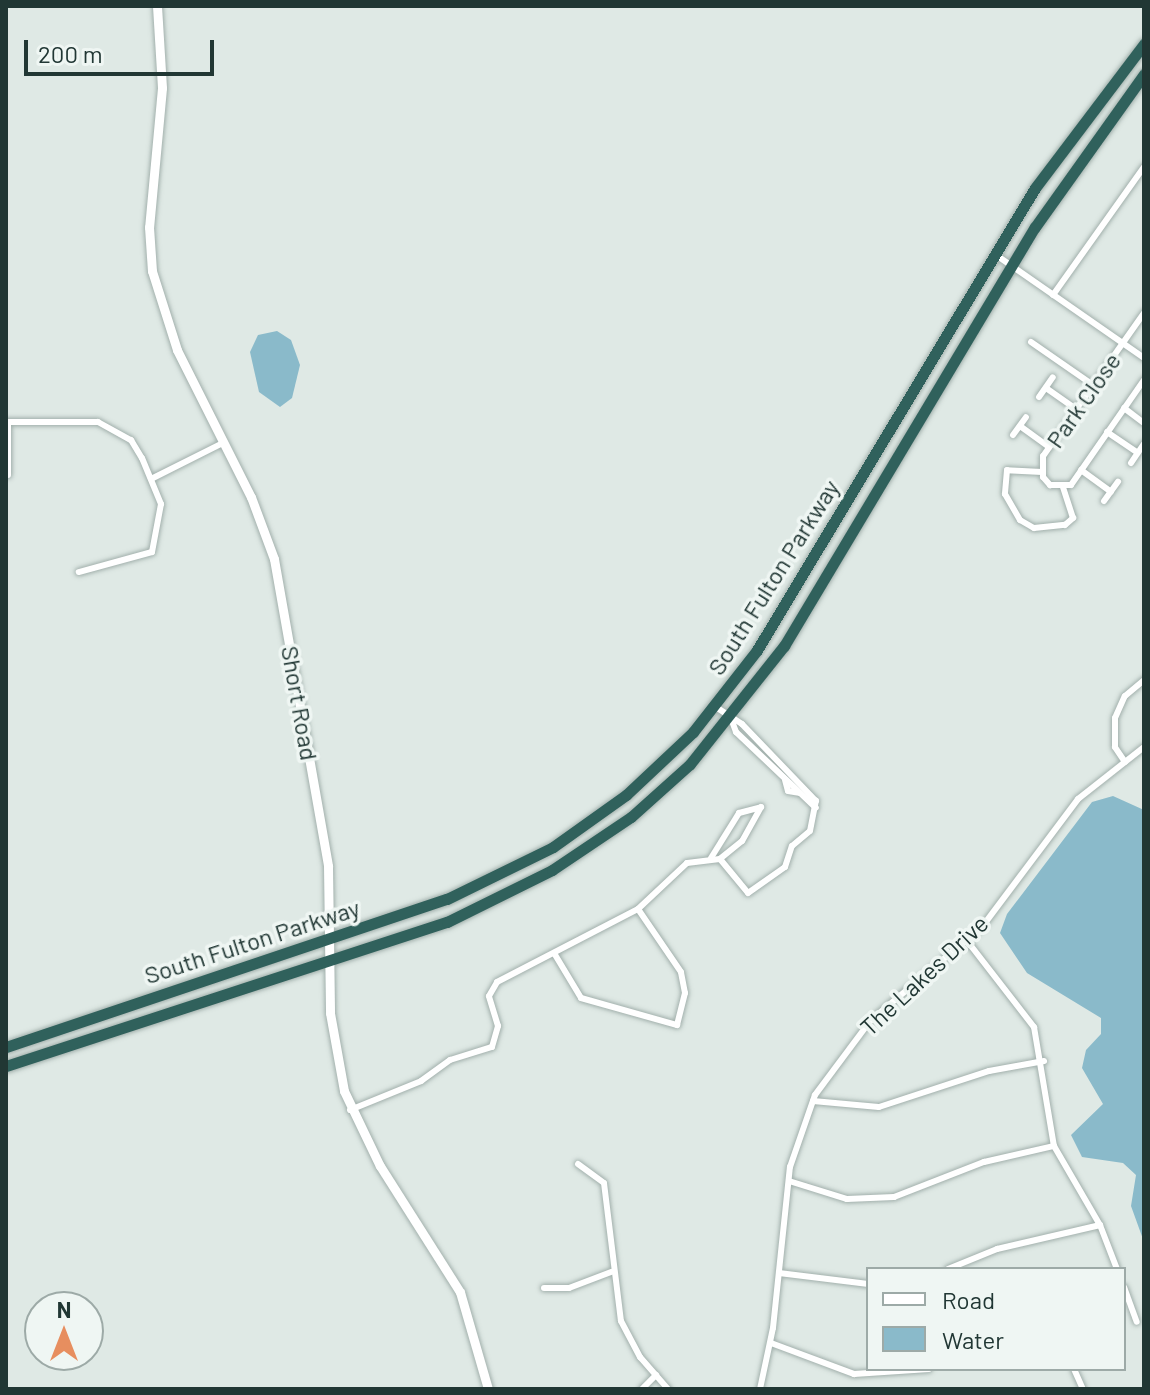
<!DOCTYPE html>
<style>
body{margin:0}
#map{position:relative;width:1150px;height:1395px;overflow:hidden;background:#dfe9e5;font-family:Barlow,sans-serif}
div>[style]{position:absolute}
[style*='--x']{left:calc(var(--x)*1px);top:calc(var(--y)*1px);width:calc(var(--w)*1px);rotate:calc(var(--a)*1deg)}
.water>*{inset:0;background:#8abaca}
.roads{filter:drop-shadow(0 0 2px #a2b0ac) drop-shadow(0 0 2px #a2b0ac)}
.street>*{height:6px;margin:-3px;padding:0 3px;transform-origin:3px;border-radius:3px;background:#fff}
.secondary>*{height:9px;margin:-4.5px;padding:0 4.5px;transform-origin:4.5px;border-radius:4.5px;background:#fff}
.highway>*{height:11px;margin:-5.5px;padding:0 5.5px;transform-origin:5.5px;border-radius:5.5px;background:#30615c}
span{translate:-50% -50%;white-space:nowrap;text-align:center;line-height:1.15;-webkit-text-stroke:7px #eff6f3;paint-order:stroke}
.street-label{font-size:24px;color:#213734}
.frame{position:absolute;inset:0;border:8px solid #213734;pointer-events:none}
.legend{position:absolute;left:866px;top:1267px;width:260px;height:104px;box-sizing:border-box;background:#eff6f3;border:2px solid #9daaa7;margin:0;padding:10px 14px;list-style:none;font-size:24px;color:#213734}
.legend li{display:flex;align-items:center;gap:16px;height:40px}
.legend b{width:40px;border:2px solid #9daaa7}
.north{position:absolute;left:24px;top:1291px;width:80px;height:80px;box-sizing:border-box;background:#eff6f3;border:2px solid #9daaa7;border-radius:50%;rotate:0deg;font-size:22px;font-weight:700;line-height:32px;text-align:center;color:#213734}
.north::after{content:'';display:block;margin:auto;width:28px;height:36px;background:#e78e5f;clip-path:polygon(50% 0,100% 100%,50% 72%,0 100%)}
.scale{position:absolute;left:24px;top:40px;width:190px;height:36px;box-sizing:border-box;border:4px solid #213734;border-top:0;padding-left:10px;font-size:24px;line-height:28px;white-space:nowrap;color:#213734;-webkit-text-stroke:6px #eff6f3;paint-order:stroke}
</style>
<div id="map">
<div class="water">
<div style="clip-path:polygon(277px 331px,291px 340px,300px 365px,292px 398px,280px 407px,259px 392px,250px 352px,258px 335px)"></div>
<div style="clip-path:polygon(1113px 796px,1144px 810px,1144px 1242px,1131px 1206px,1136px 1175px,1123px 1163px,1082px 1157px,1071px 1135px,1103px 1104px,1082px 1068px,1086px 1050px,1101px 1034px,1101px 1018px,1027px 973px,1000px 933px,1007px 914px,1092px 802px)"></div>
</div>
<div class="roads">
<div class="street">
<div style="--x:996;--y:255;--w:180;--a:34.8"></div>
<div style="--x:1053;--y:295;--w:157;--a:-54.6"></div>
<div style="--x:1144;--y:313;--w:175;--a:125.2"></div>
<div style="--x:1043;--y:456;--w:21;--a:90"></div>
<div style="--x:1043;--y:477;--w:11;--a:49"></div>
<div style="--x:1050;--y:485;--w:21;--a:0"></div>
<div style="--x:1071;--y:485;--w:128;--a:-55.2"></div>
<div style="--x:1031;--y:342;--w:75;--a:34.7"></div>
<div style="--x:1046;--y:388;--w:37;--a:35"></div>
<div style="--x:1039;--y:397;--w:24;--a:-55"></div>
<div style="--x:1124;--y:408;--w:25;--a:37"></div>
<div style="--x:6;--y:422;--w:92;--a:0"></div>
<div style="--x:98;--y:422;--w:38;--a:29"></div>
<div style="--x:131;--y:440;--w:21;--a:59"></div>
<div style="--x:142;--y:458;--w:50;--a:67.6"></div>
<div style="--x:161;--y:504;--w:49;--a:100.6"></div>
<div style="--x:152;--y:552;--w:76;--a:164.7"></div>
<div style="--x:1020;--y:426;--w:36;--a:36"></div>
<div style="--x:1107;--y:432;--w:37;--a:34"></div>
<div style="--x:1013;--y:435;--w:22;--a:-54"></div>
<div style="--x:1131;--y:463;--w:23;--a:-56"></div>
<div style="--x:1081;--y:470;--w:37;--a:36"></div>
<div style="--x:1042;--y:472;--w:35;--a:-177"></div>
<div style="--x:1007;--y:470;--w:24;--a:95"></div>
<div style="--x:1005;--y:494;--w:30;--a:60"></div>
<div style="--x:1020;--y:520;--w:16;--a:30"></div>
<div style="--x:1034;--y:528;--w:31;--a:-6"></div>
<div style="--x:1065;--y:525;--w:11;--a:-41"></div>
<div style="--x:1073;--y:518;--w:33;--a:-108"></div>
<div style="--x:8;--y:475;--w:53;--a:-90"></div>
<div style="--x:151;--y:479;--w:80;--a:-26.6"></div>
<div style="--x:1104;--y:501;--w:24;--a:-54"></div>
<div style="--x:732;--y:721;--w:12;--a:70"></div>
<div style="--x:736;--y:732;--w:110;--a:43.5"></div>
<div style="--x:1125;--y:762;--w:18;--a:-124"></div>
<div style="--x:1115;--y:747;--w:29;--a:-90"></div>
<div style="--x:1115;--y:718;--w:24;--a:-66"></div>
<div style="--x:1125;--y:696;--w:25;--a:-40"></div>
<div style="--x:785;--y:780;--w:11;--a:75"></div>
<div style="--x:788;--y:791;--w:11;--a:10"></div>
<div style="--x:711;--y:858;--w:53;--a:-58.1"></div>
<div style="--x:739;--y:813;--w:23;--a:-15"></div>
<div style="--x:761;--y:807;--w:39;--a:119"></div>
<div style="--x:742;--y:841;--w:28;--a:141"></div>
<div style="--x:968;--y:942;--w:108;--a:52.2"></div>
<div style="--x:1034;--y:1027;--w:121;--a:80.5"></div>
<div style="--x:1054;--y:1146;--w:91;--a:59.8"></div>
<div style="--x:1100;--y:1225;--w:47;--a:68.9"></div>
<div style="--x:554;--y:953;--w:52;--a:59"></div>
<div style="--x:581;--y:998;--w:100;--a:15.7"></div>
<div style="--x:677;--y:1025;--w:33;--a:-76"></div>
<div style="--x:685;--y:993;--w:21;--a:-101"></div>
<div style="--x:681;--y:972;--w:76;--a:-124.3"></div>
<div style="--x:813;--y:1101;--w:66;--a:5.2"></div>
<div style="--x:879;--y:1107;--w:116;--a:-18.1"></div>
<div style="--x:989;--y:1071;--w:56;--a:-10.3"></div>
<div style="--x:350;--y:1110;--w:77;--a:-22.2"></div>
<div style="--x:421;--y:1081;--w:36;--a:-36"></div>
<div style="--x:450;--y:1060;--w:44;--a:-17.2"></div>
<div style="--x:492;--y:1047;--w:22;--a:-74"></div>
<div style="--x:498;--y:1026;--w:31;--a:-107"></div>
<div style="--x:489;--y:996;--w:16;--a:-60"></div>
<div style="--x:497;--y:982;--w:159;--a:-27.4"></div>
<div style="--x:638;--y:909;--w:67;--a:-43.2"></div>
<div style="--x:687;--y:863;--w:33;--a:-7"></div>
<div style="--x:720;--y:859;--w:44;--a:50.5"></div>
<div style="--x:748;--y:893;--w:45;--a:-35.1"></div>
<div style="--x:785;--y:867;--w:22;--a:-72"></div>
<div style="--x:792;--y:846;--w:23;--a:-40"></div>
<div style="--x:810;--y:831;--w:31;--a:-79"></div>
<div style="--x:816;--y:801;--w:107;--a:-133.9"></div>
<div style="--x:742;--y:724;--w:31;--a:-147"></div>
<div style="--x:578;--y:1164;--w:32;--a:36"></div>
<div style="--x:604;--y:1183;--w:139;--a:83"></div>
<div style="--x:621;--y:1321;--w:41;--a:62.2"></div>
<div style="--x:640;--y:1357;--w:43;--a:48.8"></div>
<div style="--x:789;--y:1181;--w:61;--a:17.2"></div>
<div style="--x:847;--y:1199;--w:47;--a:-2.4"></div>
<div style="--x:894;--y:1197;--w:97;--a:-21.3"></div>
<div style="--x:984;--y:1162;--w:72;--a:-12.9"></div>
<div style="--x:948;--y:1269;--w:53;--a:-22.2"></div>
<div style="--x:997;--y:1249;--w:106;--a:-13.1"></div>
<div style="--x:779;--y:1273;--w:90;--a:7"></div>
<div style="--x:1124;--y:1287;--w:37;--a:70"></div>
<div style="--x:544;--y:1288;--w:25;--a:0"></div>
<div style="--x:569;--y:1288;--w:45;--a:-20.9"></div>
<div style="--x:771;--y:1343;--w:89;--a:20.5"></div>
<div style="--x:854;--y:1374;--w:75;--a:-3.8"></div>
<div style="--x:1074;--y:1369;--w:22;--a:66"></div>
<div style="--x:642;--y:1389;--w:20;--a:-45"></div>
<div style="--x:760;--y:1389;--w:62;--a:-78"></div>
<div style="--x:773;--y:1328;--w:162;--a:-84"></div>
<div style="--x:790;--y:1167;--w:76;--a:-70.9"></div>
<div style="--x:815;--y:1095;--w:94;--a:-53.3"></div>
<div style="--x:871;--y:1020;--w:145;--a:-40"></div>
<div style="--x:982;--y:927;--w:160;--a:-53.1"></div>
<div style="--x:1078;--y:799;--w:84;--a:-38.2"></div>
</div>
<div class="secondary">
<div style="--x:157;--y:6;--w:82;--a:86.5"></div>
<div style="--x:162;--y:88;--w:140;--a:95.3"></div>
<div style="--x:149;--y:227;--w:44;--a:86.1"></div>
<div style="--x:152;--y:271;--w:83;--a:72.4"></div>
<div style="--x:177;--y:350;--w:165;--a:63.3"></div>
<div style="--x:251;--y:497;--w:66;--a:69.6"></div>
<div style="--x:274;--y:559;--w:312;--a:80"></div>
<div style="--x:328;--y:866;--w:147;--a:89.2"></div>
<div style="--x:330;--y:1013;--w:79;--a:79.8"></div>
<div style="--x:344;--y:1091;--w:83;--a:64.4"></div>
<div style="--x:380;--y:1166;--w:149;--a:57.6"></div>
<div style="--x:460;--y:1292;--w:101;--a:73.9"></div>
</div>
<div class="highway">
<div style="--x:6;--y:1047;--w:465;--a:-18.6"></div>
<div style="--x:447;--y:899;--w:118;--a:-26.1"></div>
<div style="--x:553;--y:847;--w:90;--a:-35.5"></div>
<div style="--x:626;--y:795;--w:92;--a:-43.2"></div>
<div style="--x:693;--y:732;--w:104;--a:-52"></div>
<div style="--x:757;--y:650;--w:539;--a:-58.96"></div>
<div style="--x:1035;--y:188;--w:181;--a:-52.9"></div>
<div style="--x:6;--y:1066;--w:464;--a:-18.1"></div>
<div style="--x:447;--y:922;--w:117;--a:-26.3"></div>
<div style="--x:552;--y:870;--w:95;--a:-33.9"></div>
<div style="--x:631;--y:817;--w:79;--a:-41.9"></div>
<div style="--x:690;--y:764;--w:151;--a:-51.5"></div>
<div style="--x:784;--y:646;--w:488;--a:-59.1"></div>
<div style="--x:1035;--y:227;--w:188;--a:-54.5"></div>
</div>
</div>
<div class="street-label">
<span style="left:1083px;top:400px;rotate:-55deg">Park Close</span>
<span style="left:773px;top:577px;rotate:-58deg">South Fulton Parkway</span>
<span style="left:300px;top:703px;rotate:80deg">Short Road</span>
<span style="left:252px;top:941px;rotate:-18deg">South Fulton Parkway</span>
<span style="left:924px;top:975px;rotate:-43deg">The Lakes Drive</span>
</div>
<div class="frame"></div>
<ul class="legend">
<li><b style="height:10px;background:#fff"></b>Road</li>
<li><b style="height:22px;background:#8abaca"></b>Water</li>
</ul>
<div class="north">N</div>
<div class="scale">200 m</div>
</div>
